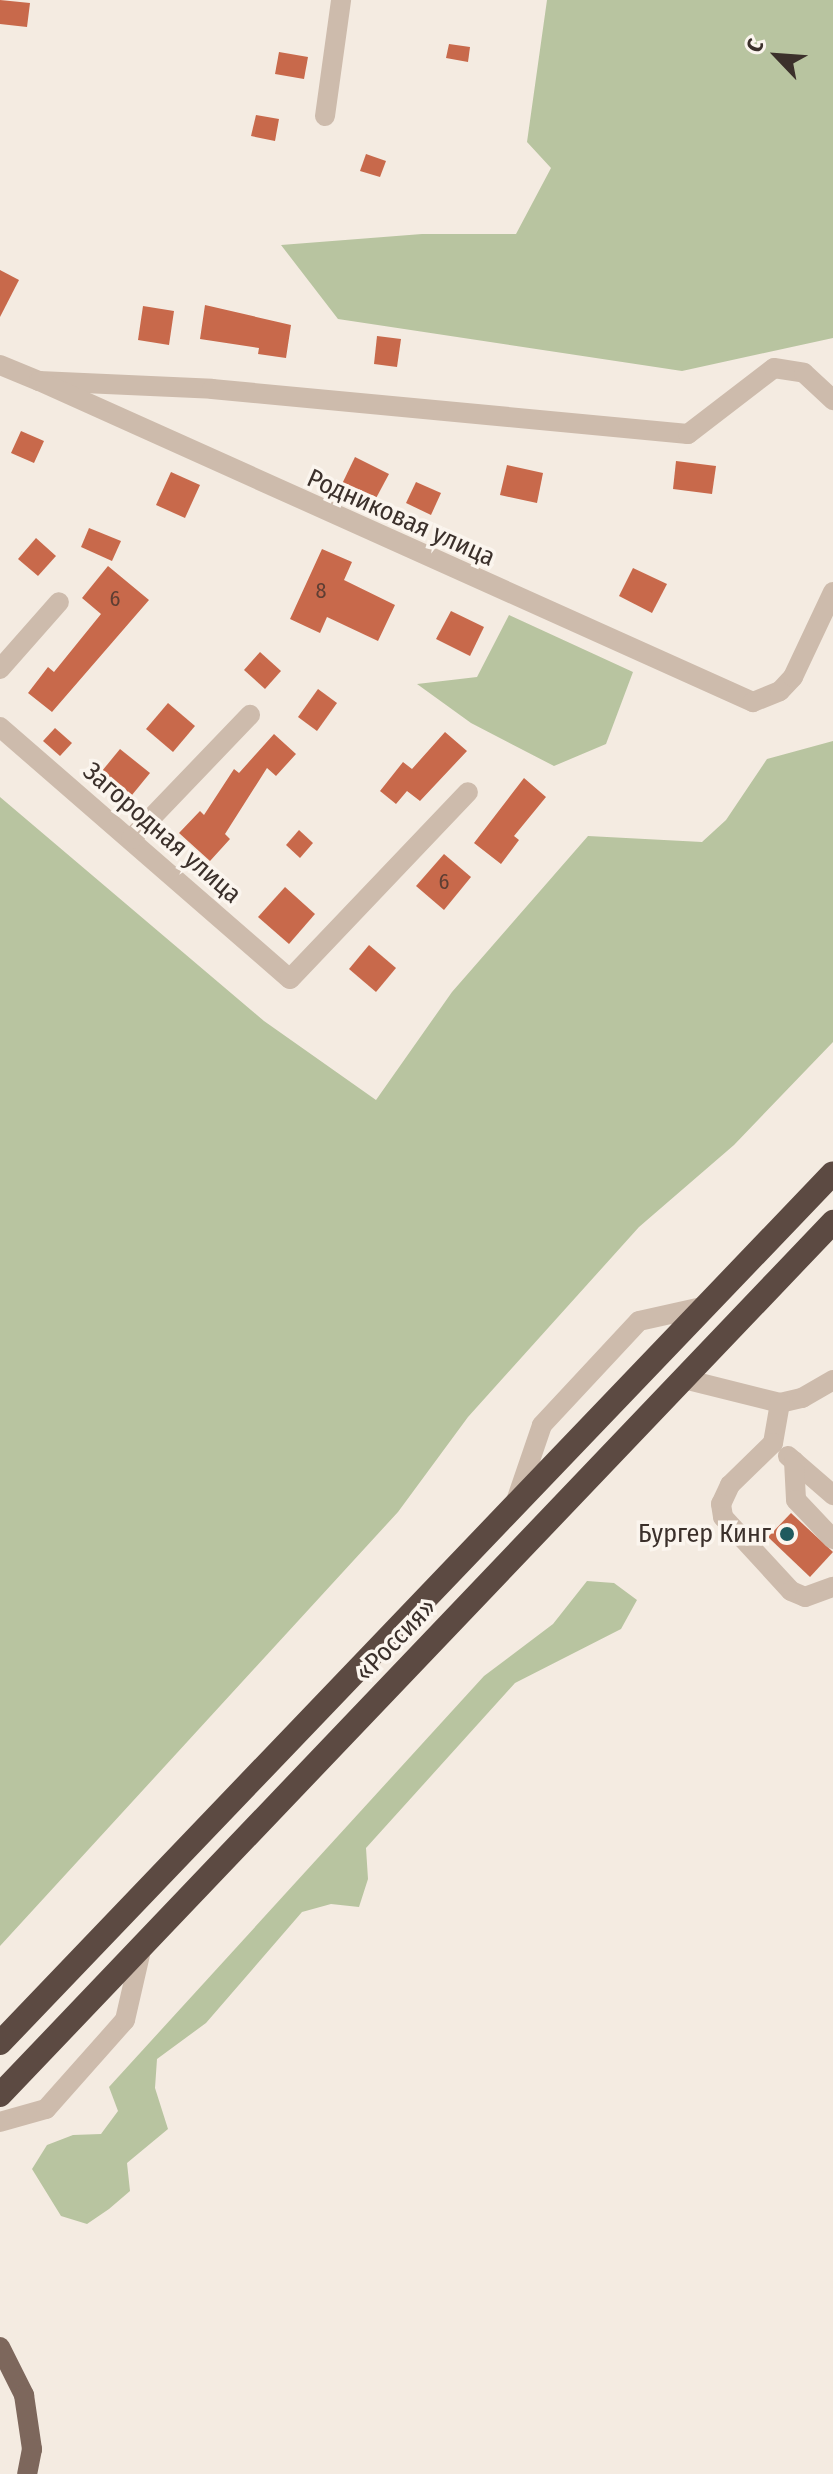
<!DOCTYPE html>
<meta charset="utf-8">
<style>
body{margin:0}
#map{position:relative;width:833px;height:2474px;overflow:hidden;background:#f4ebe1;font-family:"Fira Sans Condensed",sans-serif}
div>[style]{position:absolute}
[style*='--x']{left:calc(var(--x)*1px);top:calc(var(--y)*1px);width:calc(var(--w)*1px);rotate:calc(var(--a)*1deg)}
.green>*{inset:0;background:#b8c4a0}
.building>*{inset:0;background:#c8694b}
.minor>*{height:20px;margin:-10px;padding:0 10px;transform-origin:10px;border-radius:10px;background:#cdbbac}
.major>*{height:20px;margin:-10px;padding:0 10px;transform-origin:10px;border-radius:10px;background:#7d675c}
.highway>*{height:24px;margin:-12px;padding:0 12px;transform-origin:12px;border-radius:12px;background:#5c4a42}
.dots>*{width:22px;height:22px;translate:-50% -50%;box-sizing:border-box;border:4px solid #fbf5ee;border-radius:50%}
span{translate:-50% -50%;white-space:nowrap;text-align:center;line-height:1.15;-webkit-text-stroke:7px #fbf5ee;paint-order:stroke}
.number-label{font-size:22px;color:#5e3e33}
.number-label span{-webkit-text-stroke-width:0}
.street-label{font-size:26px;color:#3b302b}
.poi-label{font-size:26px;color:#3b302b}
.right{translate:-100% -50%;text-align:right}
.north{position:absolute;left:737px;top:16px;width:80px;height:80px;-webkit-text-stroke:6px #fbf5ee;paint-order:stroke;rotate:295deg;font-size:22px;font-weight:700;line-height:32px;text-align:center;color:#3b302b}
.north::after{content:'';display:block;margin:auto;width:28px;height:36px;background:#3b302b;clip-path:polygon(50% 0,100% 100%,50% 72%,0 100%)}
</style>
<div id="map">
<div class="green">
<div style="clip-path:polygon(547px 0,833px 0,833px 338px,682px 371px,338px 319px,281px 245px,422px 234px,516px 234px,551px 168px,527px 142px)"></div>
<div style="clip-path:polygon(509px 615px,633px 672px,606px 744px,554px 766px,471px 723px,417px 684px,477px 677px)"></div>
<div style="clip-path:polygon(833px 741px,833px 1042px,734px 1145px,639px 1227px,468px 1417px,398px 1512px,0 1946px,0 797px,264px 1021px,376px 1100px,452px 992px,588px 836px,702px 842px,726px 820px,767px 759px)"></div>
<div style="clip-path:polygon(587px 1581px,614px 1583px,637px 1600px,621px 1629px,515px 1683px,366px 1848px,368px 1879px,359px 1907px,331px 1904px,302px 1912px,206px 2023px,157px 2059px,155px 2088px,168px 2129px,127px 2163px,130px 2191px,109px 2209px,87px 2224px,61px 2216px,32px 2169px,47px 2145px,73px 2135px,101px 2134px,118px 2111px,109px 2087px,484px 1676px,553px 1624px)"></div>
</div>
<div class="building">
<div style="clip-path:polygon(0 0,30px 3px,27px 27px,0 24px)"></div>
<div style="clip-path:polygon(449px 44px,470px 47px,468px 62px,446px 58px)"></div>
<div style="clip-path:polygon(279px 52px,308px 57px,304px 79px,275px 74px)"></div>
<div style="clip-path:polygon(256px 115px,279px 119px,275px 141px,251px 136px)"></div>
<div style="clip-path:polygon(366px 154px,386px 161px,380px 177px,360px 171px)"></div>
<div style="clip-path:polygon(0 270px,19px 280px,0 317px)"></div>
<div style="clip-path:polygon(205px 305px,291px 325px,286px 358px,258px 354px,259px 348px,200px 339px)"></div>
<div style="clip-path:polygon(143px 306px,174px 311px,169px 345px,138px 340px)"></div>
<div style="clip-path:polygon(377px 336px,401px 339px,397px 367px,374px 364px)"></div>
<div style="clip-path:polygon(21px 431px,44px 441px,34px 463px,11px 453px)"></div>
<div style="clip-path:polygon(355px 457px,389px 474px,374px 502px,341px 486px)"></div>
<div style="clip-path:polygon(676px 461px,716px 466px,712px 494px,673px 489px)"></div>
<div style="clip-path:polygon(507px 465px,543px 473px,537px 503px,500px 495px)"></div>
<div style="clip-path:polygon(171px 472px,200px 485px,185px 518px,156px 505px)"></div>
<div style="clip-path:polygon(416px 482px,441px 493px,431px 515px,406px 503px)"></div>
<div style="clip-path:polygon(89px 528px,121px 541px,112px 561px,81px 547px)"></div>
<div style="clip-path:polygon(36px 538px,56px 556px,38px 576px,18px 559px)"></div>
<div style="clip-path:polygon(322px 549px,352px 562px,344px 580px,395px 605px,378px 641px,327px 617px,320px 633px,290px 619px)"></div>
<div style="clip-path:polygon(108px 566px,149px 600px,52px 712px,28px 693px,48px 667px,54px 672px,101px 614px,82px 598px)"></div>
<div style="clip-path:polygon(633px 568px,667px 584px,652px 613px,619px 596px)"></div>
<div style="clip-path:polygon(451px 611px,484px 627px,470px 656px,436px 639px)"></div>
<div style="clip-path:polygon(260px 652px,281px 671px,265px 689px,244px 670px)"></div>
<div style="clip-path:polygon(318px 689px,337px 703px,317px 731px,298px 717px)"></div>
<div style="clip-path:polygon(168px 703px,195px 726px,173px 752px,146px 729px)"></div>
<div style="clip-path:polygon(55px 728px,72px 743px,60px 756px,43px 741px)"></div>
<div style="clip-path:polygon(445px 732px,467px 751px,420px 801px,407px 791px,396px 804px,380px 791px,403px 762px,412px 769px)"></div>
<div style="clip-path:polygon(274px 734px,296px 754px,276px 776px,267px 768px,225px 834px,230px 839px,210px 861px,179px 833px,200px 811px,204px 815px,234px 769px,239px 773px)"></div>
<div style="clip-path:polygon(120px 749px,150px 773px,132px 795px,102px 771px)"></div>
<div style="clip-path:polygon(524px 778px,546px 797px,514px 836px,519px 840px,501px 864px,474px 843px)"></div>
<div style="clip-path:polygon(299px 830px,313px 843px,300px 858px,286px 845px)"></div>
<div style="clip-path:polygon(444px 854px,471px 877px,444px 910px,416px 886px)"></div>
<div style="clip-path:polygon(285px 887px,315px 914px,289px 944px,258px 917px)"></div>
<div style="clip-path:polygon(369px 945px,396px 968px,376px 992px,349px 969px)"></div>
<div style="clip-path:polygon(791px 1513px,833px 1552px,810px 1577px,768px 1537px)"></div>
</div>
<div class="minor">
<div style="--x:325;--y:116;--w:117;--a:-82.1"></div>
<div style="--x:0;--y:365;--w:42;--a:22.3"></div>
<div style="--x:39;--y:381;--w:173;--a:2.6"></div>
<div style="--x:212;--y:389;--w:478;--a:5.4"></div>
<div style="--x:688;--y:434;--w:108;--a:-37.5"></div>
<div style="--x:774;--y:368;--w:30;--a:9"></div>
<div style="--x:804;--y:373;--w:40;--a:43"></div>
<div style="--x:39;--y:381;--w:783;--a:24.21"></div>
<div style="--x:753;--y:702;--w:29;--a:-22"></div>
<div style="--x:780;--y:691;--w:19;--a:-47"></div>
<div style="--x:793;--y:677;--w:94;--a:-64.8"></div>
<div style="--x:0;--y:669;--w:89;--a:-48.6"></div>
<div style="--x:0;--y:727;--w:384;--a:41"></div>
<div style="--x:290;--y:979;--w:258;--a:-46.4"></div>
<div style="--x:131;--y:839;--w:172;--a:-46.2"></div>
<div style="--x:684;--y:1379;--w:99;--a:14"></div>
<div style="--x:780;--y:1403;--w:23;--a:-13"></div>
<div style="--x:802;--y:1398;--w:36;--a:-30"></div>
<div style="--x:780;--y:1403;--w:41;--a:99.9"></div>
<div style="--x:773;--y:1443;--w:60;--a:135.7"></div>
<div style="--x:730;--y:1485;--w:21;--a:115"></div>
<div style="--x:721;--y:1504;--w:13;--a:81"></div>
<div style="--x:723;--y:1517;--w:100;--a:47.4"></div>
<div style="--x:791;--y:1591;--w:15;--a:23"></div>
<div style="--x:805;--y:1597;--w:30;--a:-20"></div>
<div style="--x:788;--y:1456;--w:60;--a:40.9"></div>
<div style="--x:794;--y:1461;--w:39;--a:87"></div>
<div style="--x:796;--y:1500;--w:54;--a:46.5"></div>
<div style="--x:515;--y:1504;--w:83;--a:-71.1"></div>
<div style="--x:542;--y:1425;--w:142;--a:-47"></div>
<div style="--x:639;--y:1321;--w:69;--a:-12.6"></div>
<div style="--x:0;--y:2122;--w:48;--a:-15.8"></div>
<div style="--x:46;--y:2109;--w:119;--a:-48.4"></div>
<div style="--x:125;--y:2020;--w:76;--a:-77.1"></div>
</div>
<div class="major">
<div style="--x:0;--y:2347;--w:54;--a:63.4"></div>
<div style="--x:24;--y:2395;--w:55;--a:81.6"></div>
<div style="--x:32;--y:2449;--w:25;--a:101"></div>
</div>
<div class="highway">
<div style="--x:0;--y:2043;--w:1204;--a:-46.24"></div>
<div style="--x:0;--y:2095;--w:1207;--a:-46.34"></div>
</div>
<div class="dots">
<div style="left:787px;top:1534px;background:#1f5a5e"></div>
</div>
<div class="number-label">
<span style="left:321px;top:591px">8</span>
<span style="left:115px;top:599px">6</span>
<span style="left:444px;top:882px">6</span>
</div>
<div class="street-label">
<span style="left:401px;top:518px;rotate:24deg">Родниковая улица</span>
<span style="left:162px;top:833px;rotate:41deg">Загородная улица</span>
<span style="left:396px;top:1640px;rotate:-46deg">«Россия»</span>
</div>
<div class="poi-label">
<span class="right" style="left:771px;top:1534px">Бургер Кинг</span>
</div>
<div class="north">С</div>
</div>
